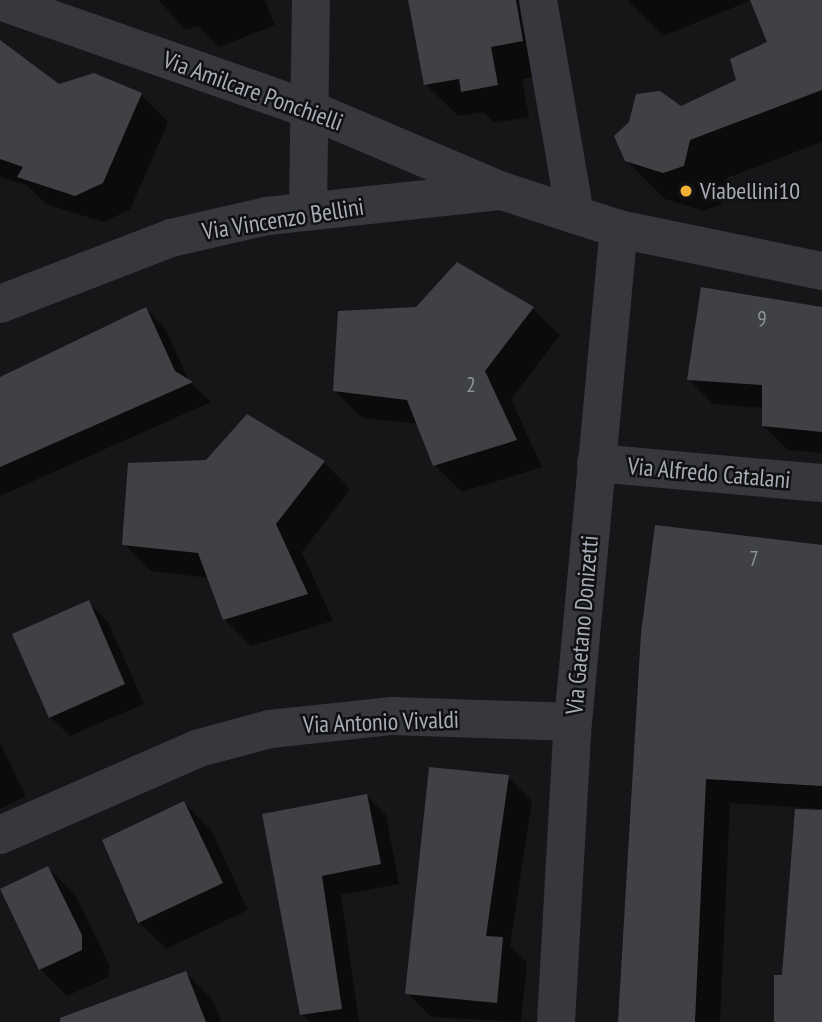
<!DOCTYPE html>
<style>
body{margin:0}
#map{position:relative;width:822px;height:1022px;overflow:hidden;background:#161618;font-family:"PT Sans Narrow",sans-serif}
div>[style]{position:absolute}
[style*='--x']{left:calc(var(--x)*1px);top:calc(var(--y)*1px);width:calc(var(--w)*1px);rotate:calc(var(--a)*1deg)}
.shadow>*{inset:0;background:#0007}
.building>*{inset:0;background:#404145}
.minor>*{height:38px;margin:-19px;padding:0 19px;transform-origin:19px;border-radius:19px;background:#37383d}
.dots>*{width:19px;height:19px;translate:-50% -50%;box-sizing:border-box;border:4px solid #111113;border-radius:50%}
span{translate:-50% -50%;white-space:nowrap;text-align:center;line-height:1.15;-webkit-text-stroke:5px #111113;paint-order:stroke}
.number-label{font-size:21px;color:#8e929b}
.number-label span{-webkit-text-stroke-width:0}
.street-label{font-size:24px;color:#a8adb8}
.poi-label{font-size:24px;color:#a8adb8}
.left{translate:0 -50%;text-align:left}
</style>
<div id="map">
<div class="shadow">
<div style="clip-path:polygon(158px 0,265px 0,275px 25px,219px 47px,198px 26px,186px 30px)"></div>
<div style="clip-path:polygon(410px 0,541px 0,554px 73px,522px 79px,529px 117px,495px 123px,483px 112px,458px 116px,425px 84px)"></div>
<div style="clip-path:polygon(627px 0,822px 0,822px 142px,727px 178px,721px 204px,703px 211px,665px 199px,626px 160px,680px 108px,738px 81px,769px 43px,752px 0,663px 36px)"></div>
<div style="clip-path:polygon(0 48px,58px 86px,141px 95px,168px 122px,130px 210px,103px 222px,46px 204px,27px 185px,0 177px)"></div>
<div style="clip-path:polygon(457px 264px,533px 309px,560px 335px,511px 399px,542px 467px,462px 492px,435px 465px,419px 424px,362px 418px,335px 391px)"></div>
<div style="clip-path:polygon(146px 309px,165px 328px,189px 381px,211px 402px,0 496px,0 377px)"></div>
<div style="clip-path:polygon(822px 309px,822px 453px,788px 450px,763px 425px,763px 408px,713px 404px,688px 379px)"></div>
<div style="clip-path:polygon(207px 462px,324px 462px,350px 489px,302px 552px,333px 621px,251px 646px,224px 619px,209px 578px,151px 571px,124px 544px)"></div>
<div style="clip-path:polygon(822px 547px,822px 809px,730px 803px,720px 1022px,620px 1022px,643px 633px)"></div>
<div style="clip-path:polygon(88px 602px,108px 622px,144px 704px,70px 736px,50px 717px)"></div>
<div style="clip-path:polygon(0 743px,26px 796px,0 809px)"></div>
<div style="clip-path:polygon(508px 777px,532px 801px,510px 946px,527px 963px,521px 1022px,431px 1017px,407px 993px)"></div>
<div style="clip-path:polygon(367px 796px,386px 815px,399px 884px,341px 895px,359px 1022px,310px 1022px,302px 1014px,264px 816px)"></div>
<div style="clip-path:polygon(184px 803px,211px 830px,248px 910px,166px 949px,139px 922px)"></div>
<div style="clip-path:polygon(48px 868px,75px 895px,109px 964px,109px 977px,67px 996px,40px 969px,3px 890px)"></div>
<div style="clip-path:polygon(186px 973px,213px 1000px,221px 1022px,100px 1022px)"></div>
</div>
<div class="building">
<div style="clip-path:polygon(408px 0,516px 0,523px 41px,491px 47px,498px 85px,461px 92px,459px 79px,424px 85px)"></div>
<div style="clip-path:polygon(750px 0,822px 0,822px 90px,690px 140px,684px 166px,663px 173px,625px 161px,614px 136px,629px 122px,636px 94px,660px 91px,681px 106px,736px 80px,730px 59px,767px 42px)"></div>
<div style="clip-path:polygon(0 40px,59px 84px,94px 73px,142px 93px,103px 183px,75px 196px,17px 177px,23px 167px,0 159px)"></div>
<div style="clip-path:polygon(457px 262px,534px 307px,485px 371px,517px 440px,433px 466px,407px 400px,333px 391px,338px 311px,416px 307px)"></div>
<div style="clip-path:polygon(701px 287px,822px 307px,822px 432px,762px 426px,762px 385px,687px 380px)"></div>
<div style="clip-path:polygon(146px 307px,175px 371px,193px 382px,0 467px,0 377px)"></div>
<div style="clip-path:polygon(247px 414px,325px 461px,276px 524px,308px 594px,223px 620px,198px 553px,122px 545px,128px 463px,206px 460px)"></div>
<div style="clip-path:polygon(655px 525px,822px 545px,822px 786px,706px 779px,695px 1022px,618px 1022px,641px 633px)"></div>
<div style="clip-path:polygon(89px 600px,125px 684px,49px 718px,12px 634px)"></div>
<div style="clip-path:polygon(429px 767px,509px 775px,486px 936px,503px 937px,497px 1003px,405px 994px)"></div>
<div style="clip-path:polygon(367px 794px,381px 864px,322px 876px,342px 1009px,300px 1015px,262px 814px)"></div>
<div style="clip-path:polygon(184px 801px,223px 883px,138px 923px,102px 840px)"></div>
<div style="clip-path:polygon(795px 809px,822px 810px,822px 1022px,774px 1022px,774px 975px,782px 975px)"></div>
<div style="clip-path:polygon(48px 866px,82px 935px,82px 950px,39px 970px,0 889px)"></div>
<div style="clip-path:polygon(186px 971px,206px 1022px,60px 1022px,60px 1018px)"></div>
</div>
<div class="minor">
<div style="--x:538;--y:0;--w:218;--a:80.2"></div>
<div style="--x:0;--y:1;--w:330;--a:19.3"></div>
<div style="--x:311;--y:110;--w:202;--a:23"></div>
<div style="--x:308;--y:210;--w:210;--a:-89.2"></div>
<div style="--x:0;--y:304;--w:183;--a:-21.1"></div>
<div style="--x:171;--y:238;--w:98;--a:-12.9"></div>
<div style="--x:267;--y:216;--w:236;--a:-6.1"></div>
<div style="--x:502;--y:191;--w:123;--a:18"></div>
<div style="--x:619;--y:229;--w:207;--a:11.7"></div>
<div style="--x:596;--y:463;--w:227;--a:5.1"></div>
<div style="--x:0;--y:835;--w:217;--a:-23.6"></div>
<div style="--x:199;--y:748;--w:73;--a:-15"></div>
<div style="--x:270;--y:729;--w:123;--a:-6.1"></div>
<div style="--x:392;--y:716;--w:181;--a:1.9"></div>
<div style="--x:556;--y:1022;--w:300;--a:-86.8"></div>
<div style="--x:573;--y:722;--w:495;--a:-84.7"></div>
</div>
<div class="dots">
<div style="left:686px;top:191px;background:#f2b134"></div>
</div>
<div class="number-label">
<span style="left:762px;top:319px">9</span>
<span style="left:471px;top:385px">2</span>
<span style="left:754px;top:559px">7</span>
</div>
<div class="street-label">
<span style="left:253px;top:91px;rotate:20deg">Via Amilcare Ponchielli</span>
<span style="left:283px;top:219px;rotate:-9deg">Via Vincenzo Bellini</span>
<span style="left:709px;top:473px;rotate:5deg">Via Alfredo Catalani</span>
<span style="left:582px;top:625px;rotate:-85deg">Via Gaetano Donizetti</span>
<span style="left:381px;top:722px;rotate:-2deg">Via Antonio Vivaldi</span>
</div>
<div class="poi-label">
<span class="left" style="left:700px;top:191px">Viabellini10</span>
</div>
</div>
